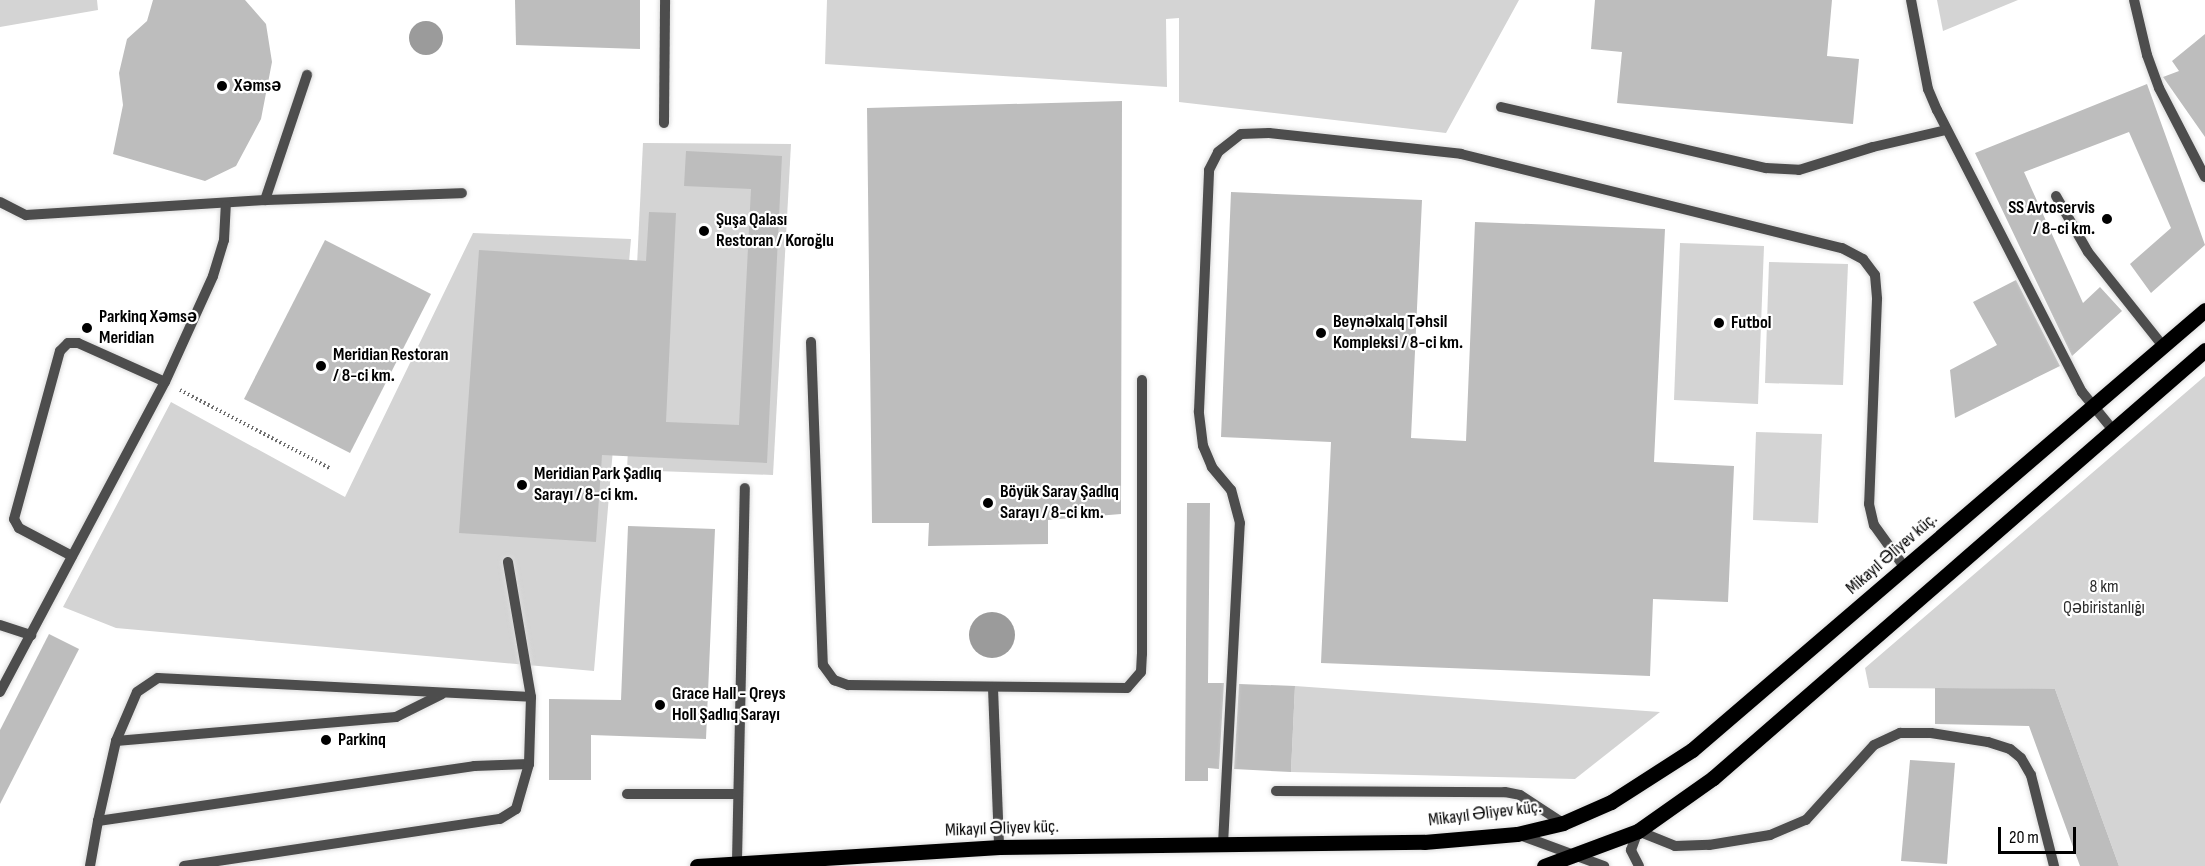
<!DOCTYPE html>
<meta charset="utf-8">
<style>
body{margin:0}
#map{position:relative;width:2205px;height:866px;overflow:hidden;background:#fff;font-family:"Sofia Sans Condensed",sans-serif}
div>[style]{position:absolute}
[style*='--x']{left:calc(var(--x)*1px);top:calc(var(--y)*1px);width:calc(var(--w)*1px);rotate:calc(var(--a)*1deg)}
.green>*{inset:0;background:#d4d4d4}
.water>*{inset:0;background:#9b9b9b}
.round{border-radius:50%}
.building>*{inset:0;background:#bdbdbd}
.path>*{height:4px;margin-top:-2px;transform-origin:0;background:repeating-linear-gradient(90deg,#6f6f6f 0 1.5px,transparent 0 4.5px)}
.roads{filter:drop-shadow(0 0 2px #dbdbdb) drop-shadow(0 0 2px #dbdbdb)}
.minor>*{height:10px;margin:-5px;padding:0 5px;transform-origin:5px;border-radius:5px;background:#4d4d4d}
.major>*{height:15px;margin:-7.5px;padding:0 7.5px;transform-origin:7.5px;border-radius:7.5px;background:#000}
.dots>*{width:16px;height:16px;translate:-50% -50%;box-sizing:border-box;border:3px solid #fff;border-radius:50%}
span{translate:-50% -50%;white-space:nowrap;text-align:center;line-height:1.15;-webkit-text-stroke:4.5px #fff;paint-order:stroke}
.poi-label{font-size:18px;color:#000;font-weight:700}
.left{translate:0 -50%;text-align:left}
.right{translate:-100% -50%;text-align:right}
.street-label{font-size:18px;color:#000}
.park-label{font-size:18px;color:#2b2b2b}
.scale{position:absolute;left:1998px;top:827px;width:78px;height:27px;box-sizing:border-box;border:3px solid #000;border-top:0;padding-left:8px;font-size:18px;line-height:21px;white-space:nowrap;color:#000;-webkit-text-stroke:4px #fff;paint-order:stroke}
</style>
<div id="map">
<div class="green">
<div style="clip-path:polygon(0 0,97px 0,98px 10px,0 27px)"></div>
<div style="clip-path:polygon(827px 0,1519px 0,1446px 133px,1179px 102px,1179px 18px,1166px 19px,1167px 87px,825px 64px)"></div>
<div style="clip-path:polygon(1937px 0,2018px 0,1943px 31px)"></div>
<div style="clip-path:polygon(643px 143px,791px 144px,773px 475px,627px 470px)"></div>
<div style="clip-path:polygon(473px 233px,631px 239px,594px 671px,116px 628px,63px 607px,171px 402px,345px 497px)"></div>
<div style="clip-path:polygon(1680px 243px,1764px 246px,1758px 404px,1674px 400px)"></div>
<div style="clip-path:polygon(1769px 262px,1848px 264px,1843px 385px,1765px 383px)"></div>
<div style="clip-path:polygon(2205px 376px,2205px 866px,2119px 866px,2055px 689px,1869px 688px,1865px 668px)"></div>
<div style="clip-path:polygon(1756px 432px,1822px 434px,1818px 523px,1753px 520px)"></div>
<div style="clip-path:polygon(1295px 686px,1660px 712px,1575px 779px,1291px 772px)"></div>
</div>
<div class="water">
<div class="round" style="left:409px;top:21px;width:34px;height:34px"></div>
<div class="round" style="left:969px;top:612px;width:46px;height:46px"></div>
</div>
<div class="building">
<div style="clip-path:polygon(153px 0,245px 0,266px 24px,272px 62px,261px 119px,236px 166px,205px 181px,113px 154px,123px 105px,119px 73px,127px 39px,147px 21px)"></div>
<div style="clip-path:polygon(515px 0,640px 0,640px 49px,516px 45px)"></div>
<div style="clip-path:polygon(1595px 0,1832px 0,1827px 56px,1859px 59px,1853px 124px,1617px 103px,1622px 52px,1591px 49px)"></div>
<div style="clip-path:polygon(2205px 34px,2205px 137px,2163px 77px,2179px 71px,2172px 61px)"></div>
<div style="clip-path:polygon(2147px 84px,2205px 245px,2151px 293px,2130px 264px,2171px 228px,2129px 132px,2024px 172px,2083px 303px,2100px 287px,2122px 311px,2072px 356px,1975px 153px)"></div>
<div style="clip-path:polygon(1122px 101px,1121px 514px,1048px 520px,1048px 544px,928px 546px,929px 523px,872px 523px,867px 108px)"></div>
<div style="clip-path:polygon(686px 151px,782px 156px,767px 463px,602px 455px,596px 542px,459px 533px,479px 250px,646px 261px,649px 212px,676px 213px,666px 422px,739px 425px,751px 189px,684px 186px)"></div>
<div style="clip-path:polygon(1231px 192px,1422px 200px,1411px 438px,1466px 441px,1475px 222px,1665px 229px,1654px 462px,1734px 466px,1728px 602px,1653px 599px,1650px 676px,1321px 663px,1331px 442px,1221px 437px)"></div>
<div style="clip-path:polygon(325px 240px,431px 294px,350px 453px,244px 399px)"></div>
<div style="clip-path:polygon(2016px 280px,2060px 366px,1955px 418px,1950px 370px,1997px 345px,1973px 302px)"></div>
<div style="clip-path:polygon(1187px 503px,1210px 503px,1208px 683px,1224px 683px,1219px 769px,1208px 768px,1208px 781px,1185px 781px)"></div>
<div style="clip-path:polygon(628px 526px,715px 529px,706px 739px,591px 735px,591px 780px,549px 780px,549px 699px,621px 700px)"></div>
<div style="clip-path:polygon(49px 634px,79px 649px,0 804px,0 730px)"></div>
<div style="clip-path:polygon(1239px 684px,1295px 686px,1291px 772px,1234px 769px)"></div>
<div style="clip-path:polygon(1935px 688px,2055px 689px,2119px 866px,2080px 866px,2029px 726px,1935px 724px)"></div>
<div style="clip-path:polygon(1910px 760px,1955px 763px,1947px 864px,1901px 861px)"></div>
</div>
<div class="path">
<div style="--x:180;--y:390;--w:170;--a:27.6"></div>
</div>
<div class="roads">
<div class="minor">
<div style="--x:1911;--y:0;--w:91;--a:79.2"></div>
<div style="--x:1928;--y:89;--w:23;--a:67"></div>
<div style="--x:1937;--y:110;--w:317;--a:62.8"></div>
<div style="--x:2082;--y:392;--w:49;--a:50.8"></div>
<div style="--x:2134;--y:0;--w:57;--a:76.7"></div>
<div style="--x:2147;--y:55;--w:35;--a:70"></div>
<div style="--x:2159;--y:88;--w:100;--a:62.7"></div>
<div style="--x:1501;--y:107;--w:272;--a:13"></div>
<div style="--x:1766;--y:168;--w:33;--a:3"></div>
<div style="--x:1799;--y:170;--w:77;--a:-17.3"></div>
<div style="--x:1873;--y:147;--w:75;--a:-13.1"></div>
<div style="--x:664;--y:123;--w:123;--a:-89.5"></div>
<div style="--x:2056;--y:196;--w:64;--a:60.3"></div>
<div style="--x:2088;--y:252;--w:120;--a:51.4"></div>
<div style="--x:265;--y:200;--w:197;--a:-2"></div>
<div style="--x:0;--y:202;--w:29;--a:27"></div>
<div style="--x:26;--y:215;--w:239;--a:-3.6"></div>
<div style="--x:265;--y:200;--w:132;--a:-71.4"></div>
<div style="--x:811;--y:342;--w:323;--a:87.9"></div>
<div style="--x:823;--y:665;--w:19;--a:54"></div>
<div style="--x:834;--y:680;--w:15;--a:20"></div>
<div style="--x:848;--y:685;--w:279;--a:0.6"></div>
<div style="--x:1127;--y:688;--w:21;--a:-49"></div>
<div style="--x:1141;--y:672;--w:18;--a:-87"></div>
<div style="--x:1142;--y:654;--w:274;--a:-90"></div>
<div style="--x:72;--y:556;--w:60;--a:-152.2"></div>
<div style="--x:19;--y:528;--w:10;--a:-119"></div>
<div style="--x:14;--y:519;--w:174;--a:-74.7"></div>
<div style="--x:60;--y:351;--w:11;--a:-45"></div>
<div style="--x:68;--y:343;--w:10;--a:0"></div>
<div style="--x:78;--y:343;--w:95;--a:24.1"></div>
<div style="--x:0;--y:625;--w:33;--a:18"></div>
<div style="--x:993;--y:688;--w:159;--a:87.8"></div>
<div style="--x:0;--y:692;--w:351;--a:-62"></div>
<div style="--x:165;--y:382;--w:116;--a:-65.6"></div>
<div style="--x:213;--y:276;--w:38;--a:-73"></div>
<div style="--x:224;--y:240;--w:34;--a:-87"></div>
<div style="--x:116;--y:741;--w:281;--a:-4.9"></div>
<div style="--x:396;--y:717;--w:51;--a:-26.6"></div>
<div style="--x:1276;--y:791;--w:229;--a:0.3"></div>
<div style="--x:1505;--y:792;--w:15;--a:11"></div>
<div style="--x:1520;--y:795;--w:51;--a:33.1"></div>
<div style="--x:627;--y:794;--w:111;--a:0"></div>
<div style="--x:98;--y:821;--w:82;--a:-77.3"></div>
<div style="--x:116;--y:741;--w:53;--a:-66.8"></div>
<div style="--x:137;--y:692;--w:25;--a:-34"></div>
<div style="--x:158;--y:678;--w:373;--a:2.9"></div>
<div style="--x:1517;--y:834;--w:93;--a:20.2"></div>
<div style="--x:1223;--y:844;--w:321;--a:-87"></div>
<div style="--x:1240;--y:523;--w:34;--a:-105"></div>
<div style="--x:1231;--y:490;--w:30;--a:-130"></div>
<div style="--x:1212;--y:467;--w:23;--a:-113"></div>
<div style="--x:1203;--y:446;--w:35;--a:-97"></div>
<div style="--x:1199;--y:411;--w:241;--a:-87.6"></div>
<div style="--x:1209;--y:170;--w:20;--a:-63"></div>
<div style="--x:1218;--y:152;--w:29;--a:-38"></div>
<div style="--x:1241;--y:134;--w:28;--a:-2"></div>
<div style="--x:1269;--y:133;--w:193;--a:6.2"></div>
<div style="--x:1461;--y:154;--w:392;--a:13.9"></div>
<div style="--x:1842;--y:248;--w:24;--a:28"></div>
<div style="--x:1863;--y:259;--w:20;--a:53"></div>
<div style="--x:1875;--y:275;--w:24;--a:85"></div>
<div style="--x:1877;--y:299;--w:205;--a:92.2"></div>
<div style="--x:1869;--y:504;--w:22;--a:77"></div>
<div style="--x:1874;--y:525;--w:53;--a:54.2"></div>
<div style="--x:737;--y:861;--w:373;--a:-88.8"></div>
<div style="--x:90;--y:866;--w:46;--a:-79.9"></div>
<div style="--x:98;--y:821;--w:380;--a:-8.3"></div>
<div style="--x:474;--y:766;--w:55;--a:-2.1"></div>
<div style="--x:529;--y:764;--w:67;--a:-88.3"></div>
<div style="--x:531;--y:697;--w:137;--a:-99.7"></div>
<div style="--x:184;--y:866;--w:319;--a:-8.5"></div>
<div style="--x:500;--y:819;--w:19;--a:-32"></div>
<div style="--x:516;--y:809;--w:47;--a:-73.9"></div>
<div style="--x:1639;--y:866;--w:18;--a:-117"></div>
<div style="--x:1631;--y:850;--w:20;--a:-70"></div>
<div style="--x:1638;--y:831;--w:40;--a:22"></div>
<div style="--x:1675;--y:846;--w:34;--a:-2"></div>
<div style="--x:1709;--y:845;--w:62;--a:-9.3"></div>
<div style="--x:1770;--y:835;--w:39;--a:-23"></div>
<div style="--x:1806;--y:820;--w:101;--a:-47.8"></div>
<div style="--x:1874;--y:745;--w:29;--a:-25"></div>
<div style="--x:1900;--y:733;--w:31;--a:0"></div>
<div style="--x:1931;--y:733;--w:58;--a:9"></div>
<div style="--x:1988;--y:742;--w:23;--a:18"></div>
<div style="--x:2010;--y:749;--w:14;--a:39"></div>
<div style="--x:2021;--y:758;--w:20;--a:60"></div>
<div style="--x:2031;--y:775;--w:94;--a:75.8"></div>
</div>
<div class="major">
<div style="--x:697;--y:866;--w:303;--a:-3.6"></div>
<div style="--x:999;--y:847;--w:425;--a:-0.7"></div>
<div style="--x:1424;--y:842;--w:93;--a:-4.9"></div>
<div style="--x:1517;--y:834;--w:47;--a:-13.4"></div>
<div style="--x:1563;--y:823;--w:52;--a:-23.6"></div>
<div style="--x:1611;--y:802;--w:96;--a:-32.7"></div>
<div style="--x:1692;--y:750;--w:676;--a:-40.62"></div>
<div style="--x:1544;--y:866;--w:100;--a:-20.4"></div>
<div style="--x:1638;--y:831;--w:92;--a:-35.2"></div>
<div style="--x:1713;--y:778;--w:652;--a:-41.02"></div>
</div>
</div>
<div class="dots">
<div style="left:222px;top:86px;background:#000"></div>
<div style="left:2107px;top:219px;background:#000"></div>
<div style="left:704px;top:231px;background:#000"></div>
<div style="left:1719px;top:323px;background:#000"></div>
<div style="left:87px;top:328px;background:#000"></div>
<div style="left:1321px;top:333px;background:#000"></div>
<div style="left:321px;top:366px;background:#000"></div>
<div style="left:522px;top:485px;background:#000"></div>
<div style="left:988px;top:503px;background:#000"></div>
<div style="left:660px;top:705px;background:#000"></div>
<div style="left:326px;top:740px;background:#000"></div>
</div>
<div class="poi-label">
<span class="left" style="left:234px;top:86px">Xəmsə</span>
<span class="right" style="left:2095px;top:219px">SS Avtoservis<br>/ 8-ci km.</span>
<span class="left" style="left:716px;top:231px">Şuşa Qalası<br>Restoran / Koroğlu</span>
<span class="left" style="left:99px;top:328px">Parkinq Xəmsə<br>Meridian</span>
<span class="left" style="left:1333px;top:333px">Beynəlxalq Təhsil<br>Kompleksi / 8-ci km.</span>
<span class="left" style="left:1731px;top:323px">Futbol</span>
<span class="left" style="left:333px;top:366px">Meridian Restoran<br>/ 8-ci km.</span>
<span class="left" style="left:534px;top:485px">Meridian Park Şadlıq<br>Sarayı / 8-ci km.</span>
<span class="left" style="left:1000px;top:503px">Böyük Saray Şadlıq<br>Sarayı / 8-ci km.</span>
<span class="left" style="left:672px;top:705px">Grace Hall - Qreys<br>Holl Şadlıq Sarayı</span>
<span class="left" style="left:338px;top:740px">Parkinq</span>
</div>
<div class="street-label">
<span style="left:1892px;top:554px;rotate:-41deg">Mikayıl Əliyev küç.</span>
<span style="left:1485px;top:814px;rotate:-7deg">Mikayıl Əliyev küç.</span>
<span style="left:1002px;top:829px;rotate:-2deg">Mikayıl Əliyev küç.</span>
</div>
<div class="park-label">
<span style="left:2104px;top:598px">8 km<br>Qəbiristanlığı</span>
</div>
<div class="scale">20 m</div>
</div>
